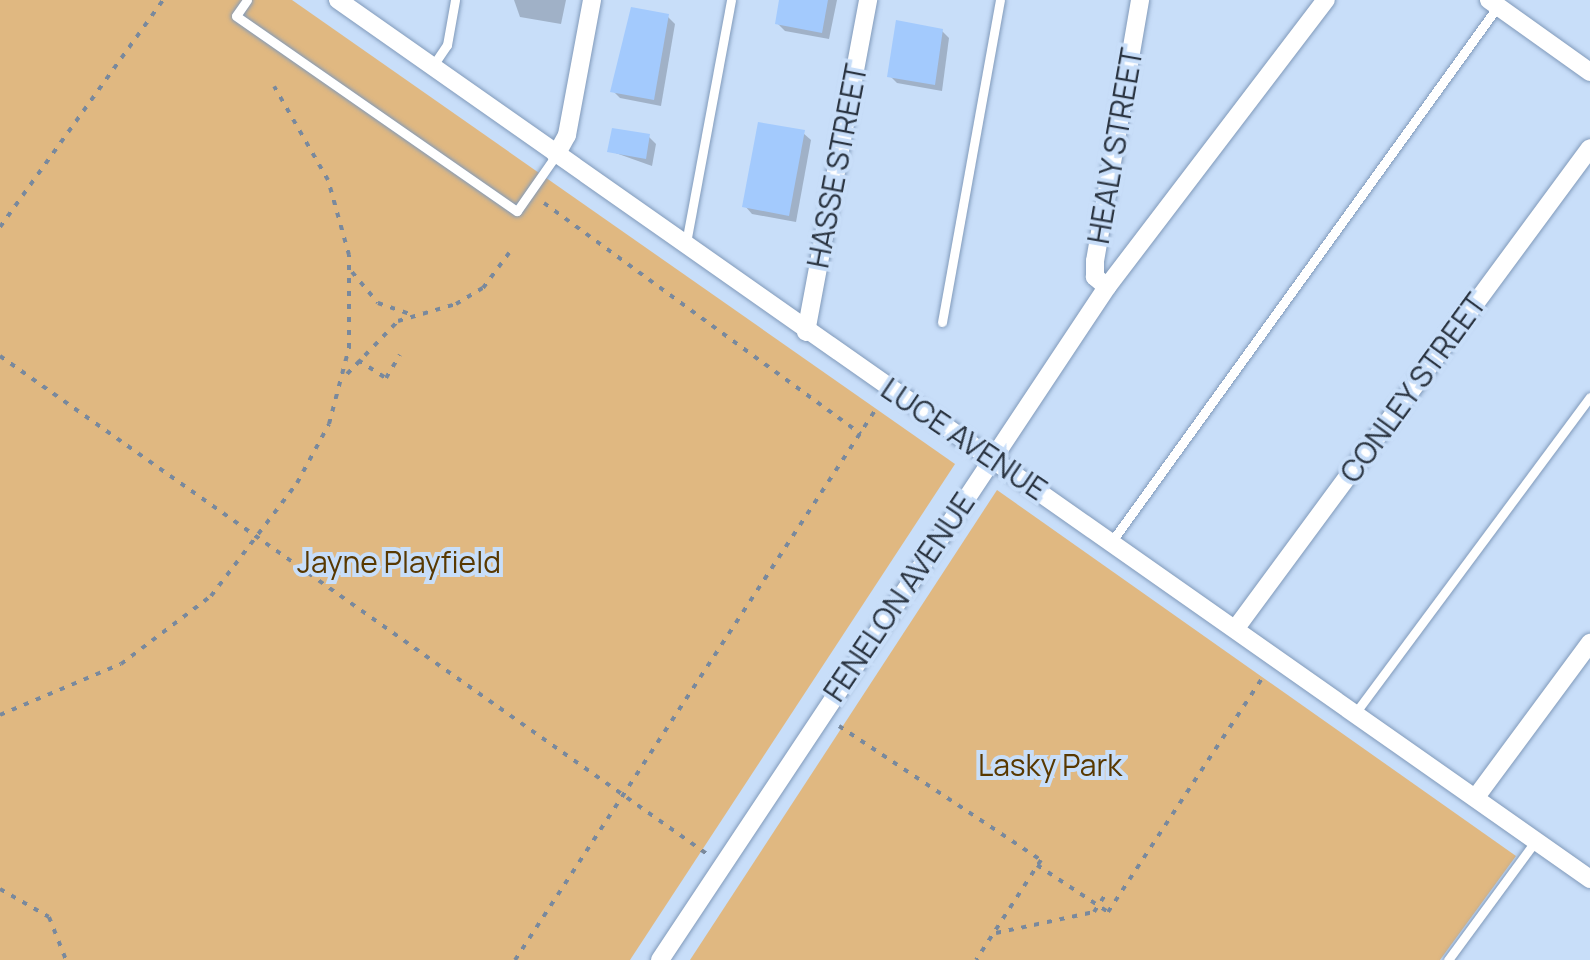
<!DOCTYPE html>
<style>
body{margin:0}
#map{position:relative;width:1590px;height:960px;overflow:hidden;background:#c8def9;font-family:Manrope,sans-serif}
div>[style]{position:absolute}
[style*='--x']{left:calc(var(--x)*1px);top:calc(var(--y)*1px);width:calc(var(--w)*1px);rotate:calc(var(--a)*1deg)}
.green>*{inset:0;background:#e0b881}
.shadow>*{inset:0;background:#0003}
.building>*{inset:0;background:#a3cafd}
.path>*{height:4px;margin-top:-2px;transform-origin:0;background:repeating-linear-gradient(90deg,#79899d 0 5px,transparent 0 13px)}
.roads{filter:drop-shadow(0 0 2px #819aba) drop-shadow(0 0 2px #819aba)}
.lane>*{height:9px;margin:-4.5px;padding:0 4.5px;transform-origin:4.5px;border-radius:4.5px;background:#fff}
.street>*{height:18px;margin:-9px;padding:0 9px;transform-origin:9px;border-radius:9px;background:#fff}
span{translate:-50% -50%;white-space:nowrap;text-align:center;line-height:1.15;-webkit-text-stroke:8px #c8def9;paint-order:stroke}
.street-label{font-size:30px;color:#2b3542}
.park-label{font-size:30px;color:#583800}
</style>
<div id="map">
<div class="green">
<div style="clip-path:polygon(0 0,292px 0,955px 464px,630px 960px,0 960px)"></div>
<div style="clip-path:polygon(997px 490px,1516px 856px,1440px 960px,690px 960px)"></div>
</div>
<div class="shadow">
<div style="clip-path:polygon(514px 0,566px 0,561px 24px,520px 17px)"></div>
<div style="clip-path:polygon(782px 0,837px 0,829px 39px,785px 31px,778px 24px)"></div>
<div style="clip-path:polygon(667px 16px,675px 24px,661px 106px,620px 98px,613px 91px)"></div>
<div style="clip-path:polygon(942px 31px,949px 38px,942px 91px,897px 83px,890px 76px)"></div>
<div style="clip-path:polygon(803px 133px,811px 140px,796px 222px,752px 214px,745px 206px)"></div>
<div style="clip-path:polygon(649px 137px,656px 144px,652px 166px,610px 151px)"></div>
</div>
<div class="building">
<div style="clip-path:polygon(779px 0,828px 0,822px 33px,775px 24px)"></div>
<div style="clip-path:polygon(631px 7px,669px 14px,654px 100px,610px 92px)"></div>
<div style="clip-path:polygon(896px 20px,943px 29px,935px 85px,887px 77px)"></div>
<div style="clip-path:polygon(758px 122px,805px 130px,789px 216px,742px 207px)"></div>
<div style="clip-path:polygon(612px 128px,650px 134px,646px 159px,607px 152px)"></div>
</div>
<div class="path">
<div style="--x:544;--y:203;--w:392;--a:36.1"></div>
<div style="--x:0;--y:227;--w:279;--a:-54.3"></div>
<div style="--x:352;--y:272;--w:40;--a:50"></div>
<div style="--x:378;--y:303;--w:34;--a:19"></div>
<div style="--x:0;--y:356;--w:865;--a:35.16"></div>
<div style="--x:358;--y:360;--w:33;--a:33"></div>
<div style="--x:386;--y:378;--w:27;--a:-59"></div>
<div style="--x:347;--y:374;--w:74;--a:-46.1"></div>
<div style="--x:398;--y:321;--w:60;--a:-16.3"></div>
<div style="--x:456;--y:304;--w:31;--a:-31"></div>
<div style="--x:483;--y:288;--w:44;--a:-53.4"></div>
<div style="--x:0;--y:715;--w:131;--a:-22.9"></div>
<div style="--x:121;--y:664;--w:113;--a:-37.1"></div>
<div style="--x:211;--y:596;--w:142;--a:-52.7"></div>
<div style="--x:297;--y:483;--w:67;--a:-61.5"></div>
<div style="--x:329;--y:424;--w:79;--a:-75.3"></div>
<div style="--x:349;--y:348;--w:93;--a:-90"></div>
<div style="--x:349;--y:255;--w:78;--a:-105.6"></div>
<div style="--x:328;--y:180;--w:108;--a:-119.9"></div>
<div style="--x:839;--y:726;--w:242;--a:33.6"></div>
<div style="--x:1041;--y:860;--w:119;--a:123"></div>
<div style="--x:1037;--y:865;--w:85;--a:33.5"></div>
<div style="--x:1108;--y:912;--w:284;--a:-56.6"></div>
<div style="--x:0;--y:889;--w:56;--a:29.7"></div>
<div style="--x:49;--y:917;--w:46;--a:68.4"></div>
<div style="--x:996;--y:933;--w:100;--a:-12.1"></div>
<div style="--x:1094;--y:912;--w:20;--a:-57"></div>
<div style="--x:515;--y:960;--w:662;--a:-56.77"></div>
</div>
<div class="roads">
<div class="lane">
<div style="--x:247;--y:0;--w:19;--a:125"></div>
<div style="--x:236;--y:16;--w:342;--a:34.8"></div>
<div style="--x:517;--y:211;--w:68;--a:-55.1"></div>
<div style="--x:432;--y:67;--w:27;--a:-56"></div>
<div style="--x:447;--y:45;--w:46;--a:-79.9"></div>
<div style="--x:686;--y:243;--w:247;--a:-79.5"></div>
<div style="--x:942;--y:322;--w:327;--a:-79.8"></div>
<div style="--x:1112;--y:541;--w:660;--a:-54.19"></div>
<div style="--x:1356;--y:712;--w:392;--a:-53.4"></div>
<div style="--x:1448;--y:960;--w:149;--a:-53.7"></div>
</div>
<div class="street">
<div style="--x:338;--y:0;--w:1530;--a:35.07"></div>
<div style="--x:1489;--y:0;--w:124;--a:35.5"></div>
<div style="--x:556;--y:155;--w:23;--a:-61"></div>
<div style="--x:567;--y:135;--w:137;--a:-79.5"></div>
<div style="--x:1107;--y:287;--w:16;--a:-140"></div>
<div style="--x:1095;--y:277;--w:16;--a:-90"></div>
<div style="--x:1095;--y:261;--w:265;--a:-80.2"></div>
<div style="--x:806;--y:332;--w:338;--a:-79.4"></div>
<div style="--x:1236;--y:628;--w:596;--a:-53.59"></div>
<div style="--x:1476;--y:797;--w:192;--a:-53.5"></div>
<div style="--x:660;--y:960;--w:808;--a:-56.41"></div>
<div style="--x:1107;--y:287;--w:361;--a:-52.7"></div>
</div>
</div>
<div class="street-label">
<span style="left:1115px;top:146px;rotate:-80deg">HEALY STREET</span>
<span style="left:837px;top:166px;rotate:-79deg">HASSE STREET</span>
<span style="left:1413px;top:388px;rotate:-54deg">CONLEY STREET</span>
<span style="left:964px;top:439px;rotate:34deg">LUCE AVENUE</span>
<span style="left:899px;top:597px;rotate:-56deg">FENELON AVENUE</span>
</div>
<div class="park-label">
<span style="left:399px;top:562px">Jayne Playfield</span>
<span style="left:1050px;top:765px">Lasky Park</span>
</div>
</div>
